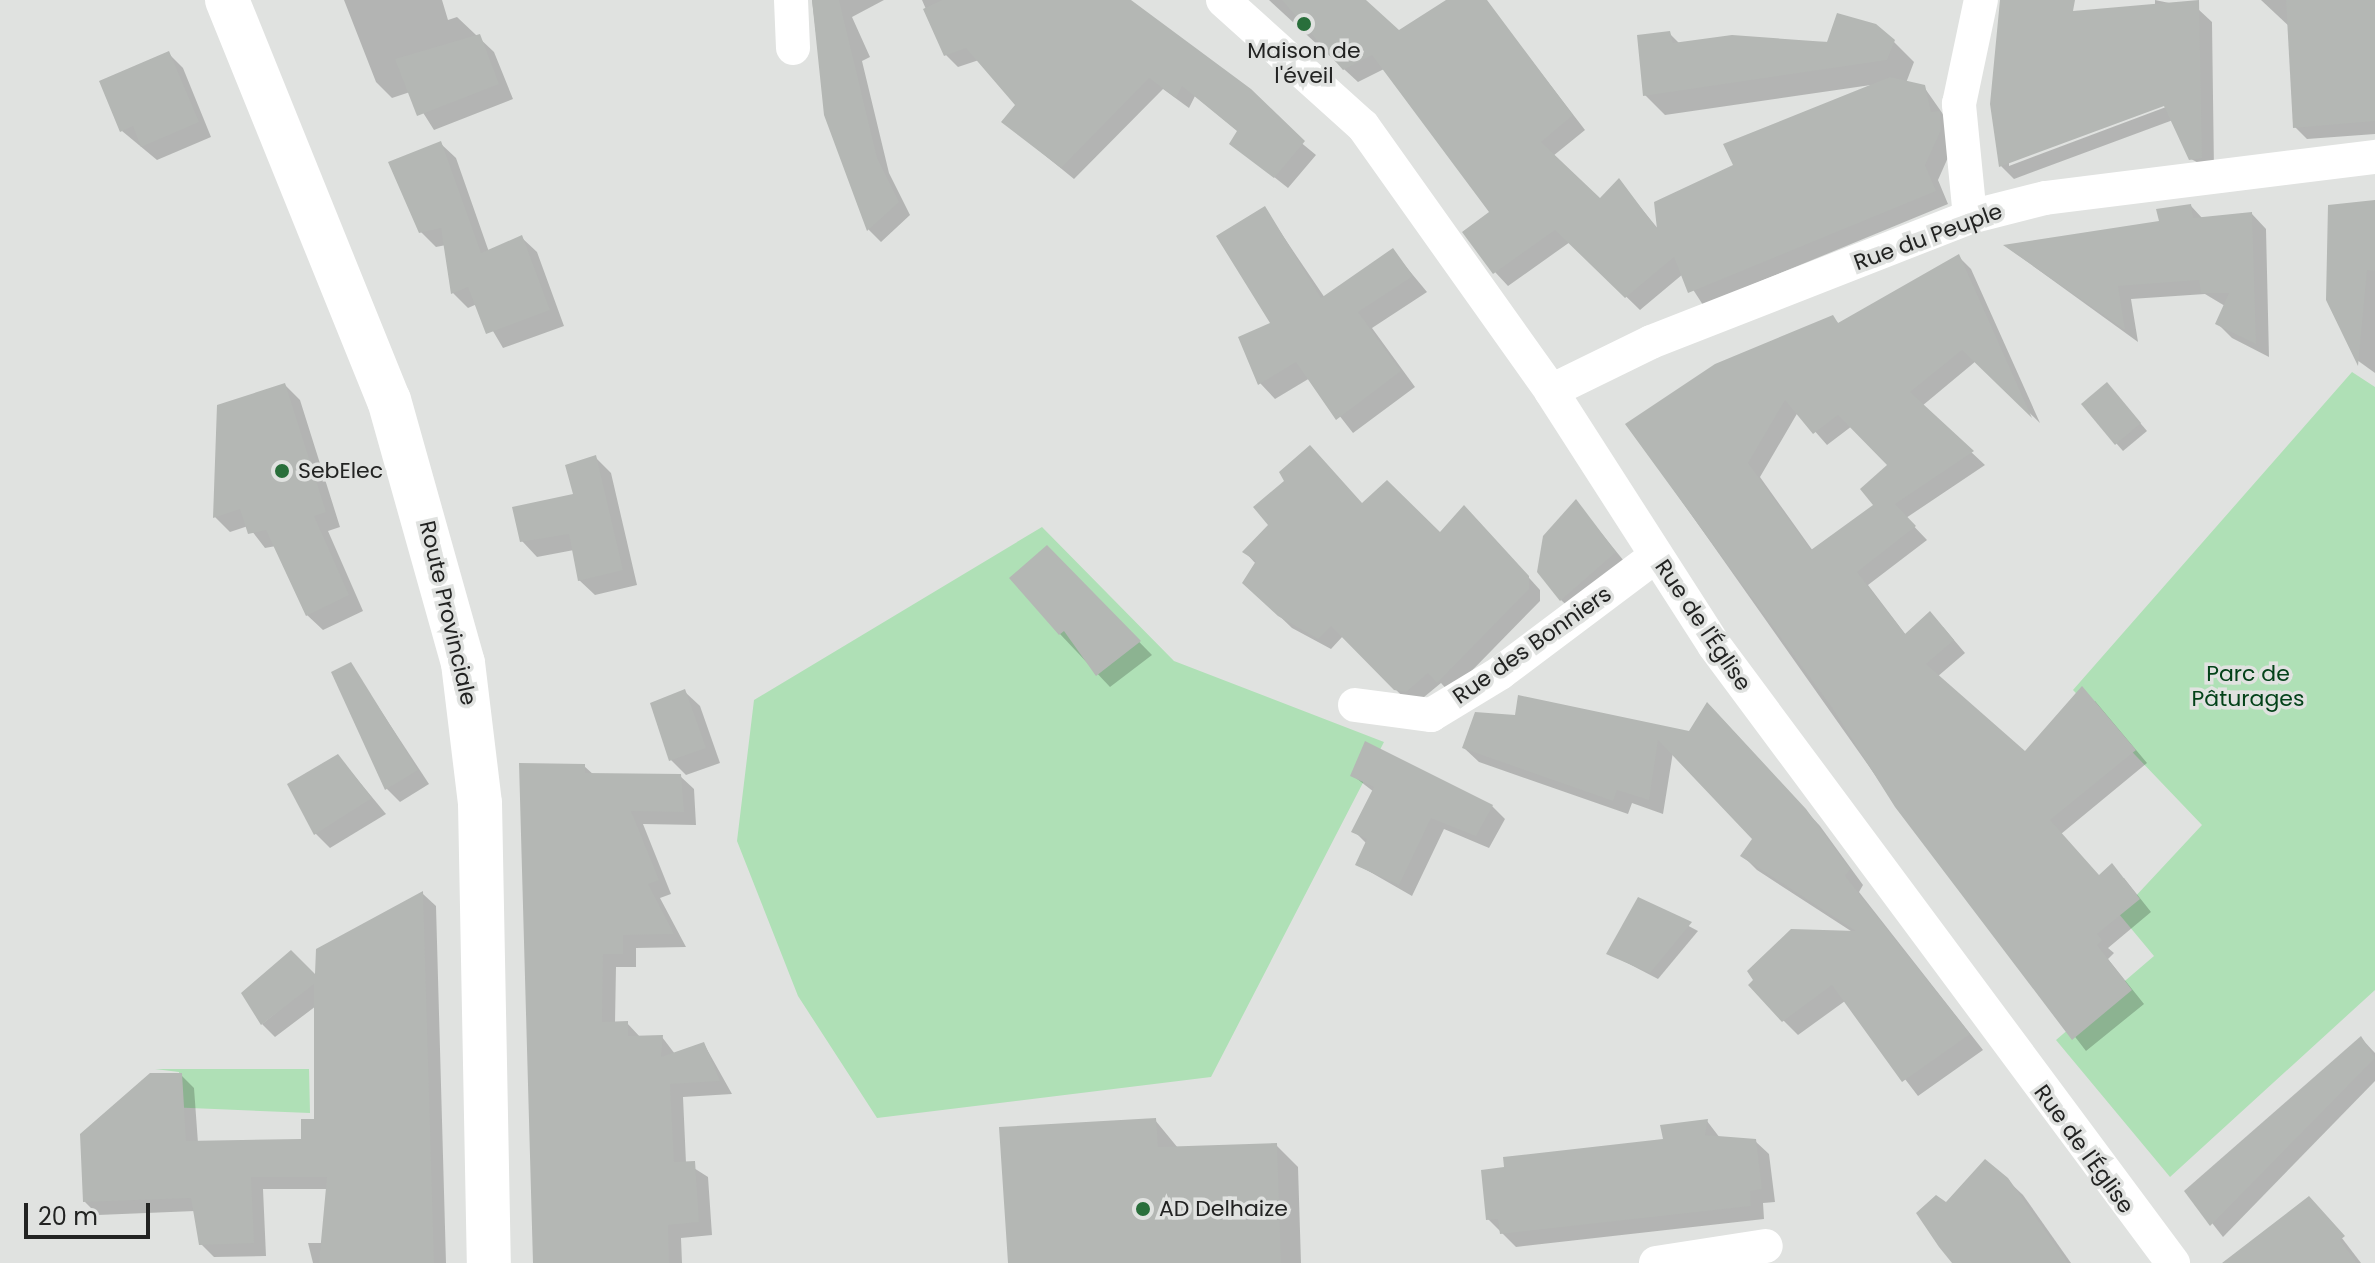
<!DOCTYPE html>
<meta charset="utf-8">
<style>
body{margin:0}
#map{position:relative;width:2375px;height:1263px;overflow:hidden;background:#e0e2e0;font-family:Poppins,sans-serif}
div>[style]{position:absolute}
[style*='--x']{left:calc(var(--x)*1px);top:calc(var(--y)*1px);width:calc(var(--w)*1px);rotate:calc(var(--a)*1deg)}
.green>*{inset:0;background:#afe0b6}
.shadow>*{inset:0;background:#0003}
.building>*{inset:0;background:#b4b7b4}
.street>*{height:34px;margin:-17px;padding:0 17px;transform-origin:17px;border-radius:17px;background:#fff}
.secondary>*{height:44px;margin:-22px;padding:0 22px;transform-origin:22px;border-radius:22px;background:#fff}
.dots>*{width:22px;height:22px;translate:-50% -50%;box-sizing:border-box;border:4px solid #e0e2e0;border-radius:50%}
span{translate:-50% -50%;white-space:nowrap;text-align:center;line-height:1.15;-webkit-text-stroke:7px #e0e2e0;paint-order:stroke}
.poi-label{font-size:22px;color:#222322}
.left{translate:0 -50%;text-align:left}
.street-label{font-size:22px;color:#222322}
.park-label{font-size:22px;color:#034219}
.scale{position:absolute;left:24px;top:1203px;width:126px;height:36px;box-sizing:border-box;border:4px solid #222322;border-top:0;padding-left:10px;font-size:24px;line-height:28px;white-space:nowrap;color:#222322;-webkit-text-stroke:6px #e0e2e0;paint-order:stroke}
</style>
<div id="map">
<div class="green">
<div style="clip-path:polygon(2352px 372px,2375px 387px,2375px 990px,2170px 1177px,2056px 1040px,2154px 956px,2119px 914px,2202px 825px,2073px 690px)"></div>
<div style="clip-path:polygon(1042px 527px,1174px 661px,1384px 742px,1211px 1077px,877px 1118px,798px 996px,737px 841px,754px 700px)"></div>
<div style="clip-path:polygon(155px 1069px,309px 1069px,310px 1113px,167px 1107px,180px 1093px,179px 1072px)"></div>
</div>
<div class="shadow">
<div style="clip-path:polygon(344px 0,442px 0,448px 20px,457px 17px,494px 52px,513px 99px,434px 130px,410px 92px,392px 98px,376px 82px)"></div>
<div style="clip-path:polygon(812px 0,884px 0,852px 17px,870px 57px,862px 61px,889px 173px,910px 215px,881px 242px,869px 230px,826px 114px)"></div>
<div style="clip-path:polygon(922px 0,1128px 0,1316px 155px,1288px 188px,1231px 143px,1239px 132px,1195px 96px,1189px 108px,1163px 89px,1074px 179px,1004px 122px,1017px 105px,979px 60px,958px 67px,946px 55px)"></div>
<div style="clip-path:polygon(1269px 0,1363px 0,1398px 33px,1488px 4px,1585px 130px,1553px 156px,1600px 201px,1619px 181px,1659px 230px,1736px 166px,1871px 85px,1665px 115px,1645px 95px,1669px 33px,1680px 44px,1893px 41px,1914px 62px,1906px 83px,1924px 87px,1952px 127px,1954px 144px,1938px 180px,1948px 204px,1703px 305px,1683px 274px,1640px 310px,1570px 242px,1508px 286px,1495px 272px,1491px 212px,1384px 69px,1358px 82px)"></div>
<div style="clip-path:polygon(evenodd,2001px 0,2030px 62px,2155px 8px,2155px 0,2198px 9px,2212px 22px,2214px 171px,2191px 159px,2173px 120px,2014px 179px,2001px 166px,2001px 0,2173px 101px,2174px 104px,2009px 166px,2009px 161px,2173px 101px)"></div>
<div style="clip-path:polygon(2261px 0,2375px 0,2375px 134px,2307px 139px,2295px 127px,2320px 55px)"></div>
<div style="clip-path:polygon(169px 54px,183px 68px,211px 137px,157px 160px,122px 131px)"></div>
<div style="clip-path:polygon(440px 143px,456px 158px,489px 252px,521px 237px,537px 252px,564px 326px,503px 348px,477px 304px,468px 308px,453px 293px,446px 245px,436px 247px,421px 232px)"></div>
<div style="clip-path:polygon(2375px 203px,2375px 373px,2357px 360px,2328px 299px)"></div>
<div style="clip-path:polygon(2191px 206px,2203px 219px,2252px 214px,2266px 229px,2269px 357px,2232px 338px,2217px 323px,2225px 306px,2205px 294px,2131px 299px,2138px 342px,2007px 247px,2161px 223px)"></div>
<div style="clip-path:polygon(1264px 208px,1325px 298px,1393px 251px,1427px 292px,1372px 328px,1415px 387px,1353px 433px,1310px 378px,1275px 399px,1260px 383px,1273px 324px)"></div>
<div style="clip-path:polygon(evenodd,1959px 257px,1971px 269px,2040px 423px,1976px 361px,1922px 406px,1985px 465px,1906px 518px,1927px 540px,1868px 585px,1906px 635px,1943px 627px,1965px 653px,1937px 677px,2025px 754px,2095px 701px,2147px 763px,2061px 834px,2099px 877px,2124px 878px,2151px 912px,2108px 948px,2114px 953px,2108px 959px,2144px 1004px,2086px 1051px,1897px 806px,1628px 425px,1832px 317px,1839px 324px,1959px 257px,1798px 412px,1827px 445px,1852px 426px,1890px 465px,1876px 506px,1813px 551px,1760px 477px,1798px 412px)"></div>
<div style="clip-path:polygon(285px 385px,300px 400px,340px 527px,328px 531px,363px 611px,323px 630px,307px 615px,276px 546px,265px 548px,248px 526px,230px 532px,215px 517px)"></div>
<div style="clip-path:polygon(2114px 392px,2147px 431px,2123px 451px,2116px 443px)"></div>
<div style="clip-path:polygon(596px 458px,611px 473px,637px 585px,595px 595px,579px 580px,574px 550px,537px 557px,522px 541px,575px 496px)"></div>
<div style="clip-path:polygon(1576px 502px,1628px 566px,1574px 612px,1561px 600px)"></div>
<div style="clip-path:polygon(1363px 506px,1440px 535px,1476px 519px,1540px 590px,1540px 601px,1450px 693px,1441px 683px,1418px 702px,1407px 701px,1343px 636px,1331px 649px,1292px 628px,1244px 582px,1256px 564px,1245px 552px)"></div>
<div style="clip-path:polygon(1047px 548px,1152px 655px,1110px 687px,1060px 634px)"></div>
<div style="clip-path:polygon(350px 664px,429px 784px,400px 802px,387px 789px,334px 673px)"></div>
<div style="clip-path:polygon(684px 691px,700px 706px,720px 763px,686px 775px,671px 760px)"></div>
<div style="clip-path:polygon(1722px 719px,1820px 826px,1863px 885px,1859px 892px,1983px 1050px,1918px 1096px,1845px 1001px,1798px 1035px,1783px 1020px,1854px 933px,1757px 870px,1743px 856px,1755px 839px,1673px 752px,1663px 814px,1632px 803px,1628px 814px,1479px 762px,1464px 748px,1690px 734px)"></div>
<div style="clip-path:polygon(338px 756px,386px 814px,330px 848px,315px 833px)"></div>
<div style="clip-path:polygon(584px 766px,594px 775px,680px 776px,694px 789px,696px 825px,643px 824px,671px 894px,660px 898px,686px 947px,636px 948px,636px 967px,616px 967px,615px 1024px,627px 1023px,641px 1038px,662px 1037px,675px 1054px,704px 1044px,732px 1094px,683px 1097px,686px 1163px,708px 1177px,712px 1235px,681px 1238px,682px 1263px,534px 1263px)"></div>
<div style="clip-path:polygon(1352px 775px,1492px 806px,1505px 819px,1489px 848px,1444px 829px,1412px 896px,1358px 865px,1367px 844px,1354px 831px,1374px 792px)"></div>
<div style="clip-path:polygon(423px 894px,436px 906px,446px 1263px,313px 1263px,308px 1243px,323px 1243px,328px 1189px,263px 1189px,266px 1256px,214px 1257px,201px 1244px,195px 1211px,98px 1215px,85px 1202px,181px 1075px,194px 1088px,198px 1143px,303px 1141px,316px 1121px,316px 1006px,275px 1037px,262px 1024px)"></div>
<div style="clip-path:polygon(1638px 899px,1698px 931px,1658px 979px,1608px 953px)"></div>
<div style="clip-path:polygon(2361px 1038px,2375px 1053px,2375px 1081px,2223px 1237px,2187px 1191px)"></div>
<div style="clip-path:polygon(1155px 1120px,1178px 1148px,1276px 1145px,1298px 1167px,1301px 1263px,1008px 1263px)"></div>
<div style="clip-path:polygon(1707px 1121px,1720px 1138px,1755px 1141px,1769px 1154px,1775px 1202px,1763px 1203px,1764px 1219px,1516px 1247px,1488px 1219px)"></div>
<div style="clip-path:polygon(2006px 1179px,2023px 1195px,2071px 1263px,1954px 1263px,1947px 1205px)"></div>
<div style="clip-path:polygon(2322px 1212px,2361px 1263px,2240px 1263px)"></div>
</div>
<div class="building">
<div style="clip-path:polygon(812px 0,839px 0,877px 158px,899px 202px,867px 231px,824px 115px)"></div>
<div style="clip-path:polygon(942px 0,1131px 0,1251px 89px,1305px 141px,1274px 178px,1229px 144px,1237px 131px,1182px 86px,1176px 98px,1149px 78px,1061px 168px,1001px 122px,1015px 105px,966px 48px,944px 56px,923px 9px)"></div>
<div style="clip-path:polygon(1282px 0,1366px 0,1399px 30px,1446px 0,1487px 0,1573px 115px,1541px 142px,1600px 198px,1619px 178px,1657px 229px,1654px 202px,1733px 165px,1723px 144px,1890px 77px,1925px 85px,1931px 112px,1940px 111px,1941px 130px,1925px 165px,1936px 191px,1688px 293px,1674px 257px,1625px 298px,1555px 230px,1493px 274px,1462px 232px,1489px 212px,1372px 55px,1343px 70px)"></div>
<div style="clip-path:polygon(2000px 0,2075px 0,2073px 11px,2199px 0,2202px 158px,2189px 160px,2164px 106px,1999px 167px,1990px 104px)"></div>
<div style="clip-path:polygon(2286px 0,2375px 0,2375px 121px,2293px 128px)"></div>
<div style="clip-path:polygon(1837px 13px,1876px 24px,1895px 40px,1887px 60px,1643px 96px,1637px 35px,1670px 31px,1673px 43px,1732px 35px,1827px 42px)"></div>
<div style="clip-path:polygon(480px 34px,499px 84px,417px 116px,395px 59px)"></div>
<div style="clip-path:polygon(169px 51px,199px 122px,141px 147px,133px 126px,120px 132px,99px 81px)"></div>
<div style="clip-path:polygon(441px 141px,481px 253px,522px 235px,550px 310px,486px 334px,468px 287px,451px 294px,441px 228px,419px 233px,388px 162px)"></div>
<div style="clip-path:polygon(2375px 200px,2375px 271px,2367px 270px,2358px 366px,2326px 300px,2328px 205px)"></div>
<div style="clip-path:polygon(2191px 204px,2193px 218px,2252px 212px,2256px 344px,2215px 324px,2229px 293px,2201px 293px,2199px 280px,2118px 286px,2125px 330px,2003px 245px,2159px 221px,2156px 209px)"></div>
<div style="clip-path:polygon(1265px 206px,1321px 298px,1393px 248px,1413px 276px,1358px 312px,1401px 371px,1336px 420px,1296px 362px,1258px 385px,1238px 337px,1270px 323px,1216px 236px)"></div>
<div style="clip-path:polygon(evenodd,1959px 254px,2032px 418px,1962px 350px,1910px 392px,1974px 451px,1895px 504px,1916px 526px,1857px 572px,1905px 634px,1930px 611px,1954px 640px,1926px 664px,2025px 751px,2082px 686px,2136px 750px,2050px 820px,2099px 875px,2112px 863px,2140px 899px,2097px 934px,2102px 940px,2097px 945px,2132px 990px,2072px 1040px,1895px 807px,1833px 709px,1625px 424px,1715px 364px,1833px 315px,1838px 323px,1959px 254px,1785px 400px,1813px 434px,1838px 415px,1887px 465px,1860px 489px,1873px 505px,1811px 550px,1748px 463px,1785px 400px)"></div>
<div style="clip-path:polygon(2107px 382px,2141px 423px,2115px 445px,2081px 404px)"></div>
<div style="clip-path:polygon(285px 383px,326px 512px,314px 516px,349px 595px,306px 616px,266px 530px,248px 534px,240px 509px,213px 518px,217px 405px)"></div>
<div style="clip-path:polygon(1310px 445px,1362px 503px,1387px 480px,1440px 532px,1464px 505px,1529px 576px,1529px 589px,1437px 683px,1428px 673px,1406px 692px,1394px 690px,1331px 626px,1318px 639px,1278px 616px,1242px 583px,1256px 561px,1242px 552px,1268px 525px,1253px 507px,1284px 481px,1279px 472px)"></div>
<div style="clip-path:polygon(596px 455px,623px 570px,578px 581px,569px 534px,520px 542px,512px 507px,573px 494px,565px 465px)"></div>
<div style="clip-path:polygon(1576px 499px,1616px 552px,1560px 601px,1537px 572px,1543px 536px)"></div>
<div style="clip-path:polygon(1047px 545px,1141px 641px,1096px 676px,1064px 631px,1059px 635px,1009px 578px)"></div>
<div style="clip-path:polygon(351px 662px,418px 770px,385px 790px,331px 672px)"></div>
<div style="clip-path:polygon(685px 689px,706px 748px,669px 761px,650px 703px)"></div>
<div style="clip-path:polygon(1518px 695px,1689px 731px,1707px 702px,1806px 809px,1850px 869px,1845px 876px,1970px 1034px,1902px 1082px,1832px 985px,1782px 1022px,1748px 985px,1753px 980px,1747px 971px,1791px 929px,1856px 931px,1740px 856px,1752px 839px,1658px 740px,1649px 800px,1617px 790px,1613px 801px,1462px 748px,1475px 712px,1515px 715px)"></div>
<div style="clip-path:polygon(1365px 741px,1493px 805px,1476px 836px,1431px 818px,1399px 885px,1355px 865px,1367px 839px,1351px 832px,1374px 787px,1350px 776px)"></div>
<div style="clip-path:polygon(338px 754px,372px 798px,314px 835px,287px 784px)"></div>
<div style="clip-path:polygon(519px 763px,585px 764px,585px 773px,681px 774px,684px 812px,631px 811px,659px 880px,648px 884px,674px 934px,623px 935px,623px 954px,603px 954px,602px 1022px,628px 1021px,628px 1036px,663px 1035px,661px 1057px,704px 1042px,720px 1081px,670px 1084px,674px 1162px,695px 1161px,699px 1222px,668px 1225px,669px 1263px,533px 1263px)"></div>
<div style="clip-path:polygon(423px 891px,434px 1263px,319px 1263px,327px 1177px,251px 1177px,254px 1243px,199px 1245px,191px 1198px,83px 1202px,80px 1134px,150px 1073px,182px 1073px,186px 1141px,301px 1139px,301px 1119px,314px 1119px,314px 984px,261px 1025px,241px 993px,291px 950px,315px 974px,316px 949px)"></div>
<div style="clip-path:polygon(1638px 897px,1692px 922px,1650px 973px,1606px 954px)"></div>
<div style="clip-path:polygon(2361px 1036px,2375px 1058px,2210px 1226px,2184px 1191px)"></div>
<div style="clip-path:polygon(1156px 1118px,1158px 1147px,1277px 1143px,1281px 1263px,1008px 1263px,999px 1127px)"></div>
<div style="clip-path:polygon(1708px 1119px,1705px 1135px,1756px 1139px,1762px 1189px,1750px 1191px,1751px 1206px,1500px 1234px,1498px 1219px,1486px 1220px,1481px 1170px,1504px 1167px,1503px 1157px,1663px 1139px,1660px 1125px)"></div>
<div style="clip-path:polygon(1985px 1159px,2008px 1178px,2068px 1263px,1952px 1263px,1939px 1247px,1916px 1213px,1936px 1195px,1946px 1202px)"></div>
<div style="clip-path:polygon(2309px 1196px,2345px 1236px,2340px 1240px,2357px 1263px,2222px 1263px)"></div>
</div>
<div class="street">
<div style="--x:791;--y:0;--w:48;--a:87.6"></div>
<div style="--x:1223;--y:0;--w:188;--a:42"></div>
<div style="--x:1363;--y:126;--w:325;--a:54.6"></div>
<div style="--x:1551;--y:391;--w:302;--a:57.3"></div>
<div style="--x:1714;--y:645;--w:770;--a:53.4"></div>
<div style="--x:1970;--y:217;--w:114;--a:-95.6"></div>
<div style="--x:1959;--y:104;--w:106;--a:-78.1"></div>
<div style="--x:1551;--y:391;--w:111;--a:-26.1"></div>
<div style="--x:1651;--y:342;--w:343;--a:-21.4"></div>
<div style="--x:1970;--y:217;--w:77;--a:-14.2"></div>
<div style="--x:2045;--y:198;--w:333;--a:-7.1"></div>
<div style="--x:1355;--y:705;--w:77;--a:7.5"></div>
<div style="--x:1431;--y:715;--w:81;--a:-31.3"></div>
<div style="--x:1500;--y:673;--w:195;--a:-36.9"></div>
<div style="--x:1656;--y:1263;--w:111;--a:-8.8"></div>
</div>
<div class="secondary">
<div style="--x:227;--y:0;--w:432;--a:68"></div>
<div style="--x:389;--y:400;--w:273;--a:74.3"></div>
<div style="--x:463;--y:663;--w:141;--a:83.1"></div>
<div style="--x:480;--y:803;--w:460;--a:88.9"></div>
</div>
<div class="dots">
<div style="left:1304px;top:24px;background:#296f3b"></div>
<div style="left:282px;top:471px;background:#296f3b"></div>
<div style="left:1143px;top:1209px;background:#296f3b"></div>
</div>
<div class="poi-label">
<span style="left:1304px;top:63px">Maison de<br>l'éveil</span>
<span class="left" style="left:298px;top:471px">SebElec</span>
<span class="left" style="left:1159px;top:1209px">AD Delhaize</span>
</div>
<div class="street-label">
<span style="left:1928px;top:237px;rotate:-20deg">Rue du Peuple</span>
<span style="left:448px;top:613px;rotate:77deg">Route Provinciale</span>
<span style="left:1703px;top:625px;rotate:56deg">Rue de l'Église</span>
<span style="left:1532px;top:645px;rotate:-35deg">Rue des Bonniers</span>
<span style="left:2084px;top:1149px;rotate:54deg">Rue de l'Église</span>
</div>
<div class="park-label">
<span style="left:2248px;top:686px">Parc de<br>Pâturages</span>
</div>
<div class="scale">20 m</div>
</div>
